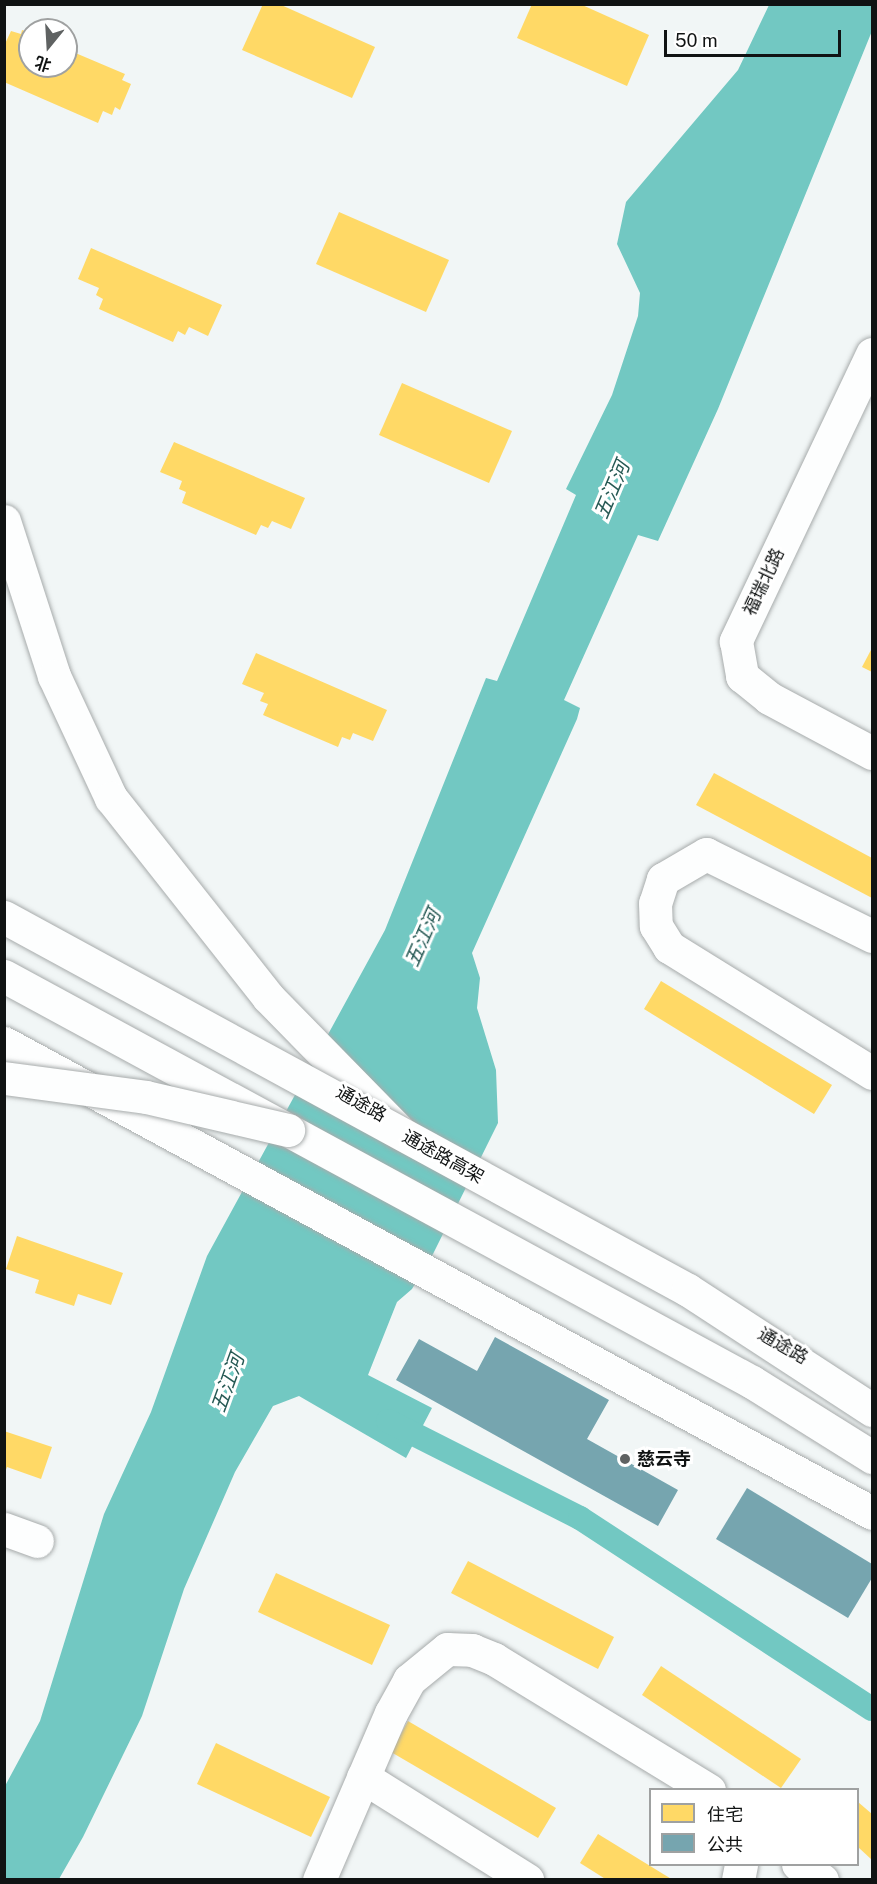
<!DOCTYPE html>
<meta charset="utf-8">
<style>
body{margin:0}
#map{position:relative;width:877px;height:1884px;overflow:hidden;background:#f1f6f6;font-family:"Public Sans","Noto Sans SC",sans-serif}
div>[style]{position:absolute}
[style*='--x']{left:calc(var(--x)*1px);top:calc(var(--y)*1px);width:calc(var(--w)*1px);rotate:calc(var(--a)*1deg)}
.water>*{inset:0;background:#72c8c2}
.homes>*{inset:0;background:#ffd966}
.public>*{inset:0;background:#76a5af}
.canal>*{height:24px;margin:-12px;padding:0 12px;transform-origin:12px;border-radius:12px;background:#72c8c2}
.roads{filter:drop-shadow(0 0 2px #a7abab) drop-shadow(0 0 2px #a7abab)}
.minor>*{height:33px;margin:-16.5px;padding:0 16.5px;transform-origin:16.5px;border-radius:16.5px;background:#fdfefe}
.major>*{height:33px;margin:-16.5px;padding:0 16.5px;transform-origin:16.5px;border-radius:16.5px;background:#fdfefe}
.highway>*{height:33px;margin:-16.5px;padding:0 16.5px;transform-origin:16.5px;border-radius:16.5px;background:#fdfefe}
.bridges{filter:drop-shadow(0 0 2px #a7abab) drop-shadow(0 0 2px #a7abab)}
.highway-bridge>*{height:33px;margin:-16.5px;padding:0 16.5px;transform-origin:16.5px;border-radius:16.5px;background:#fdfefe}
.dots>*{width:16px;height:16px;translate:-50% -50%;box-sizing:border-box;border:3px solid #fff;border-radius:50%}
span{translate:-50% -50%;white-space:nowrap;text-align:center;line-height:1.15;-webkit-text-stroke:6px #fff;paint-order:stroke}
.street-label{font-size:18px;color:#101313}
.poi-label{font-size:18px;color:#101313;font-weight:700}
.left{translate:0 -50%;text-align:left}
.water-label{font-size:20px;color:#265954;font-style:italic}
.frame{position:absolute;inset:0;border:6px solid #101313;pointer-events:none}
.legend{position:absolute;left:649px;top:1788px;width:210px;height:78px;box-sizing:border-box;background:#fff;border:2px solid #9fa1a1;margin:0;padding:8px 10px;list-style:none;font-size:18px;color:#101313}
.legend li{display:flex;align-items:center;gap:12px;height:30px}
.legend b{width:30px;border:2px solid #9fa1a1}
.north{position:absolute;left:18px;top:18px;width:60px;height:60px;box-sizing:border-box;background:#fff;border:2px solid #9fa1a1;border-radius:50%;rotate:198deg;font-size:16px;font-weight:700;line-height:24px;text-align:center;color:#101313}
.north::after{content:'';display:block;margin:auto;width:21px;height:27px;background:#5f6262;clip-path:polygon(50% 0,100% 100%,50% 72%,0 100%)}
.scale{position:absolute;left:664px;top:30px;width:177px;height:27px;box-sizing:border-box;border:3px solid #101313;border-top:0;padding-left:8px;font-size:18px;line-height:21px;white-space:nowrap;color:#101313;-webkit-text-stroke:4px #fff;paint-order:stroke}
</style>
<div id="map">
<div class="water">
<div style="clip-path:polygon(769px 5px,872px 5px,872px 31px,718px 409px,658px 541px,638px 535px,564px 700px,580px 708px,577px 719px,472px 953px,480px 978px,477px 1008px,496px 1070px,498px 1123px,433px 1254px,412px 1289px,397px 1302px,368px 1375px,432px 1408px,406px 1458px,299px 1396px,273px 1406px,235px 1472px,184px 1589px,142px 1716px,83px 1837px,59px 1879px,5px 1880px,5px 1786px,40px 1721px,104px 1514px,151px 1412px,207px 1256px,385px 930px,486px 678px,497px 681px,576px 495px,566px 489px,612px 395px,638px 316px,640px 293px,617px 244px,626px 202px,738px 70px)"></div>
</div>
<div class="homes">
<div style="clip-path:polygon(263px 4px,279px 4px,375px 47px,352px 98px,242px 50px)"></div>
<div style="clip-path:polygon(532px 4px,580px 4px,649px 35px,627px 86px,517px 38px)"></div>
<div style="clip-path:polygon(22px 30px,30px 33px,30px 66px,66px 66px,66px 49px,125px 74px,122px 80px,131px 84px,120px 110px,115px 107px,112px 115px,103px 111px,98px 123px,4px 82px,4px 46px,11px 31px,21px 34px)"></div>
<div style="clip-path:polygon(339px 212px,449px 260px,426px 312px,316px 264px)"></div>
<div style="clip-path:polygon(91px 248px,222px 305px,208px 336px,189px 327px,185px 335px,178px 331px,173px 342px,99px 309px,103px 299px,96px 295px,99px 288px,78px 279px)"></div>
<div style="clip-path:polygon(402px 383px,512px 431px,489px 483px,379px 435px)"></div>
<div style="clip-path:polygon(174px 442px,305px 498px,291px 529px,272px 521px,268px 528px,261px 525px,256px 535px,182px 503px,186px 492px,179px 489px,182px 481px,160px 472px)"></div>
<div style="clip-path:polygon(872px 648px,872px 672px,862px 667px)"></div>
<div style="clip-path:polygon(256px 653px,387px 710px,373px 741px,353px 733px,350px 740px,342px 737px,338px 747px,263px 715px,268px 704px,260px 701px,264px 693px,242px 684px)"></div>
<div style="clip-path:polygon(714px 773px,872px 858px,872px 898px,696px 805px)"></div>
<div style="clip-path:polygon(661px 981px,832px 1085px,814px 1114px,644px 1009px)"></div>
<div style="clip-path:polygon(17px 1236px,123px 1273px,111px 1305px,78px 1294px,74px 1306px,35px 1293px,39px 1280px,6px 1269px)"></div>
<div style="clip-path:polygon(4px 1431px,52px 1447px,41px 1479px,7px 1467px,4px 1475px)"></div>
<div style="clip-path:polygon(468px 1561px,614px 1637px,598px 1669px,451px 1593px)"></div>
<div style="clip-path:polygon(276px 1573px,390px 1625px,372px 1665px,258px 1612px)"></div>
<div style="clip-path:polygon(661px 1666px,801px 1759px,781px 1788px,642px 1695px)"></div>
<div style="clip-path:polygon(408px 1721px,556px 1808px,538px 1838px,391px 1752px)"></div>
<div style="clip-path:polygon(216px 1743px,330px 1797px,311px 1837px,197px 1784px)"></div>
<div style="clip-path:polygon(858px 1802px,872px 1814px,872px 1860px,858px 1847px)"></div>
<div style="clip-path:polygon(598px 1834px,673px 1880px,607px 1880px,580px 1863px)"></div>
</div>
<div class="public">
<div style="clip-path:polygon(495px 1337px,609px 1400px,587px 1439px,678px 1490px,658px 1526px,396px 1380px,419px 1339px,477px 1371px)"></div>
<div style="clip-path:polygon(747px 1488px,872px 1564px,872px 1578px,848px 1618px,716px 1539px)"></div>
</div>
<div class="canal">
<div style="--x:388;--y:1421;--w:215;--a:26.8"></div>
<div style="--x:580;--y:1518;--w:349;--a:33.2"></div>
</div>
<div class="roads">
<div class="minor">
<div style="--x:872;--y:354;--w:318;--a:115.4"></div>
<div style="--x:736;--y:641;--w:36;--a:80"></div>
<div style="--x:742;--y:676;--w:35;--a:39"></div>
<div style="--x:769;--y:698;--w:117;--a:28.1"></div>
<div style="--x:872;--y:936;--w:185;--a:-153.7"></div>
<div style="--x:706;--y:854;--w:50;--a:149.8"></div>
<div style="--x:663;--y:879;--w:25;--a:108"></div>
<div style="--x:655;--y:903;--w:23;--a:88"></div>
<div style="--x:656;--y:926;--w:25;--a:58"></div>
<div style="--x:669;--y:947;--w:239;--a:31.8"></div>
<div style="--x:4;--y:1529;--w:35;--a:20"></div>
<div style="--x:363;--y:1777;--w:194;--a:32.1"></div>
<div style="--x:798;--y:1864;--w:29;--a:34"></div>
<div style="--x:319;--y:1880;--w:182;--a:-66.7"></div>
<div style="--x:391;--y:1713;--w:38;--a:-61"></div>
<div style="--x:409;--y:1680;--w:49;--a:-39.2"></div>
<div style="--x:447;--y:1649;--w:25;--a:2"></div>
<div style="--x:472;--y:1650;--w:24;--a:22"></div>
<div style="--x:494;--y:1659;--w:252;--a:31.4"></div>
<div style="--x:738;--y:1880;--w:16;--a:-79"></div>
</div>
<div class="major">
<div style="--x:4;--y:1043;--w:987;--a:28.43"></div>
</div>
<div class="highway">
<div style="--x:4;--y:521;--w:163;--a:72.1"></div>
<div style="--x:54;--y:676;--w:135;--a:65"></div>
<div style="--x:111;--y:798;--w:253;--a:51.7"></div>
<div style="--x:268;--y:997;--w:190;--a:45.6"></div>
<div style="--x:4;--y:976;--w:851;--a:28.49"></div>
<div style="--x:752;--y:1382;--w:142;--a:32"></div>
</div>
</div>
<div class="bridges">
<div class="highway-bridge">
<div style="--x:4;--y:917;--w:779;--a:28.6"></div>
<div style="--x:688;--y:1290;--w:220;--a:33.1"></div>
<div style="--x:4;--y:1078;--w:143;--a:7.6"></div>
<div style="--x:146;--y:1097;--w:146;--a:13.1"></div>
</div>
</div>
<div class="dots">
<div style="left:625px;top:1459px;background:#5f6262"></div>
</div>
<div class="street-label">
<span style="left:764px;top:582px;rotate:-65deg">福瑞北路</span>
<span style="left:361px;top:1104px;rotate:29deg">通途路</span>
<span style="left:443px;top:1157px;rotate:29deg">通途路高架</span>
<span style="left:783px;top:1346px;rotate:30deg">通途路</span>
</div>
<div class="poi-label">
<span class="left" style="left:637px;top:1459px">慈云寺</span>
</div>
<div class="water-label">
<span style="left:612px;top:490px;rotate:-67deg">五江河</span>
<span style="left:423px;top:938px;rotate:-66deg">五江河</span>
<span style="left:228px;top:1383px;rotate:-70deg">五江河</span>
</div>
<div class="frame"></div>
<ul class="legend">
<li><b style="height:16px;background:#ffd966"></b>住宅</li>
<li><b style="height:16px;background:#76a5af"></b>公共</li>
</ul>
<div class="north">北</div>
<div class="scale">50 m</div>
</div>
